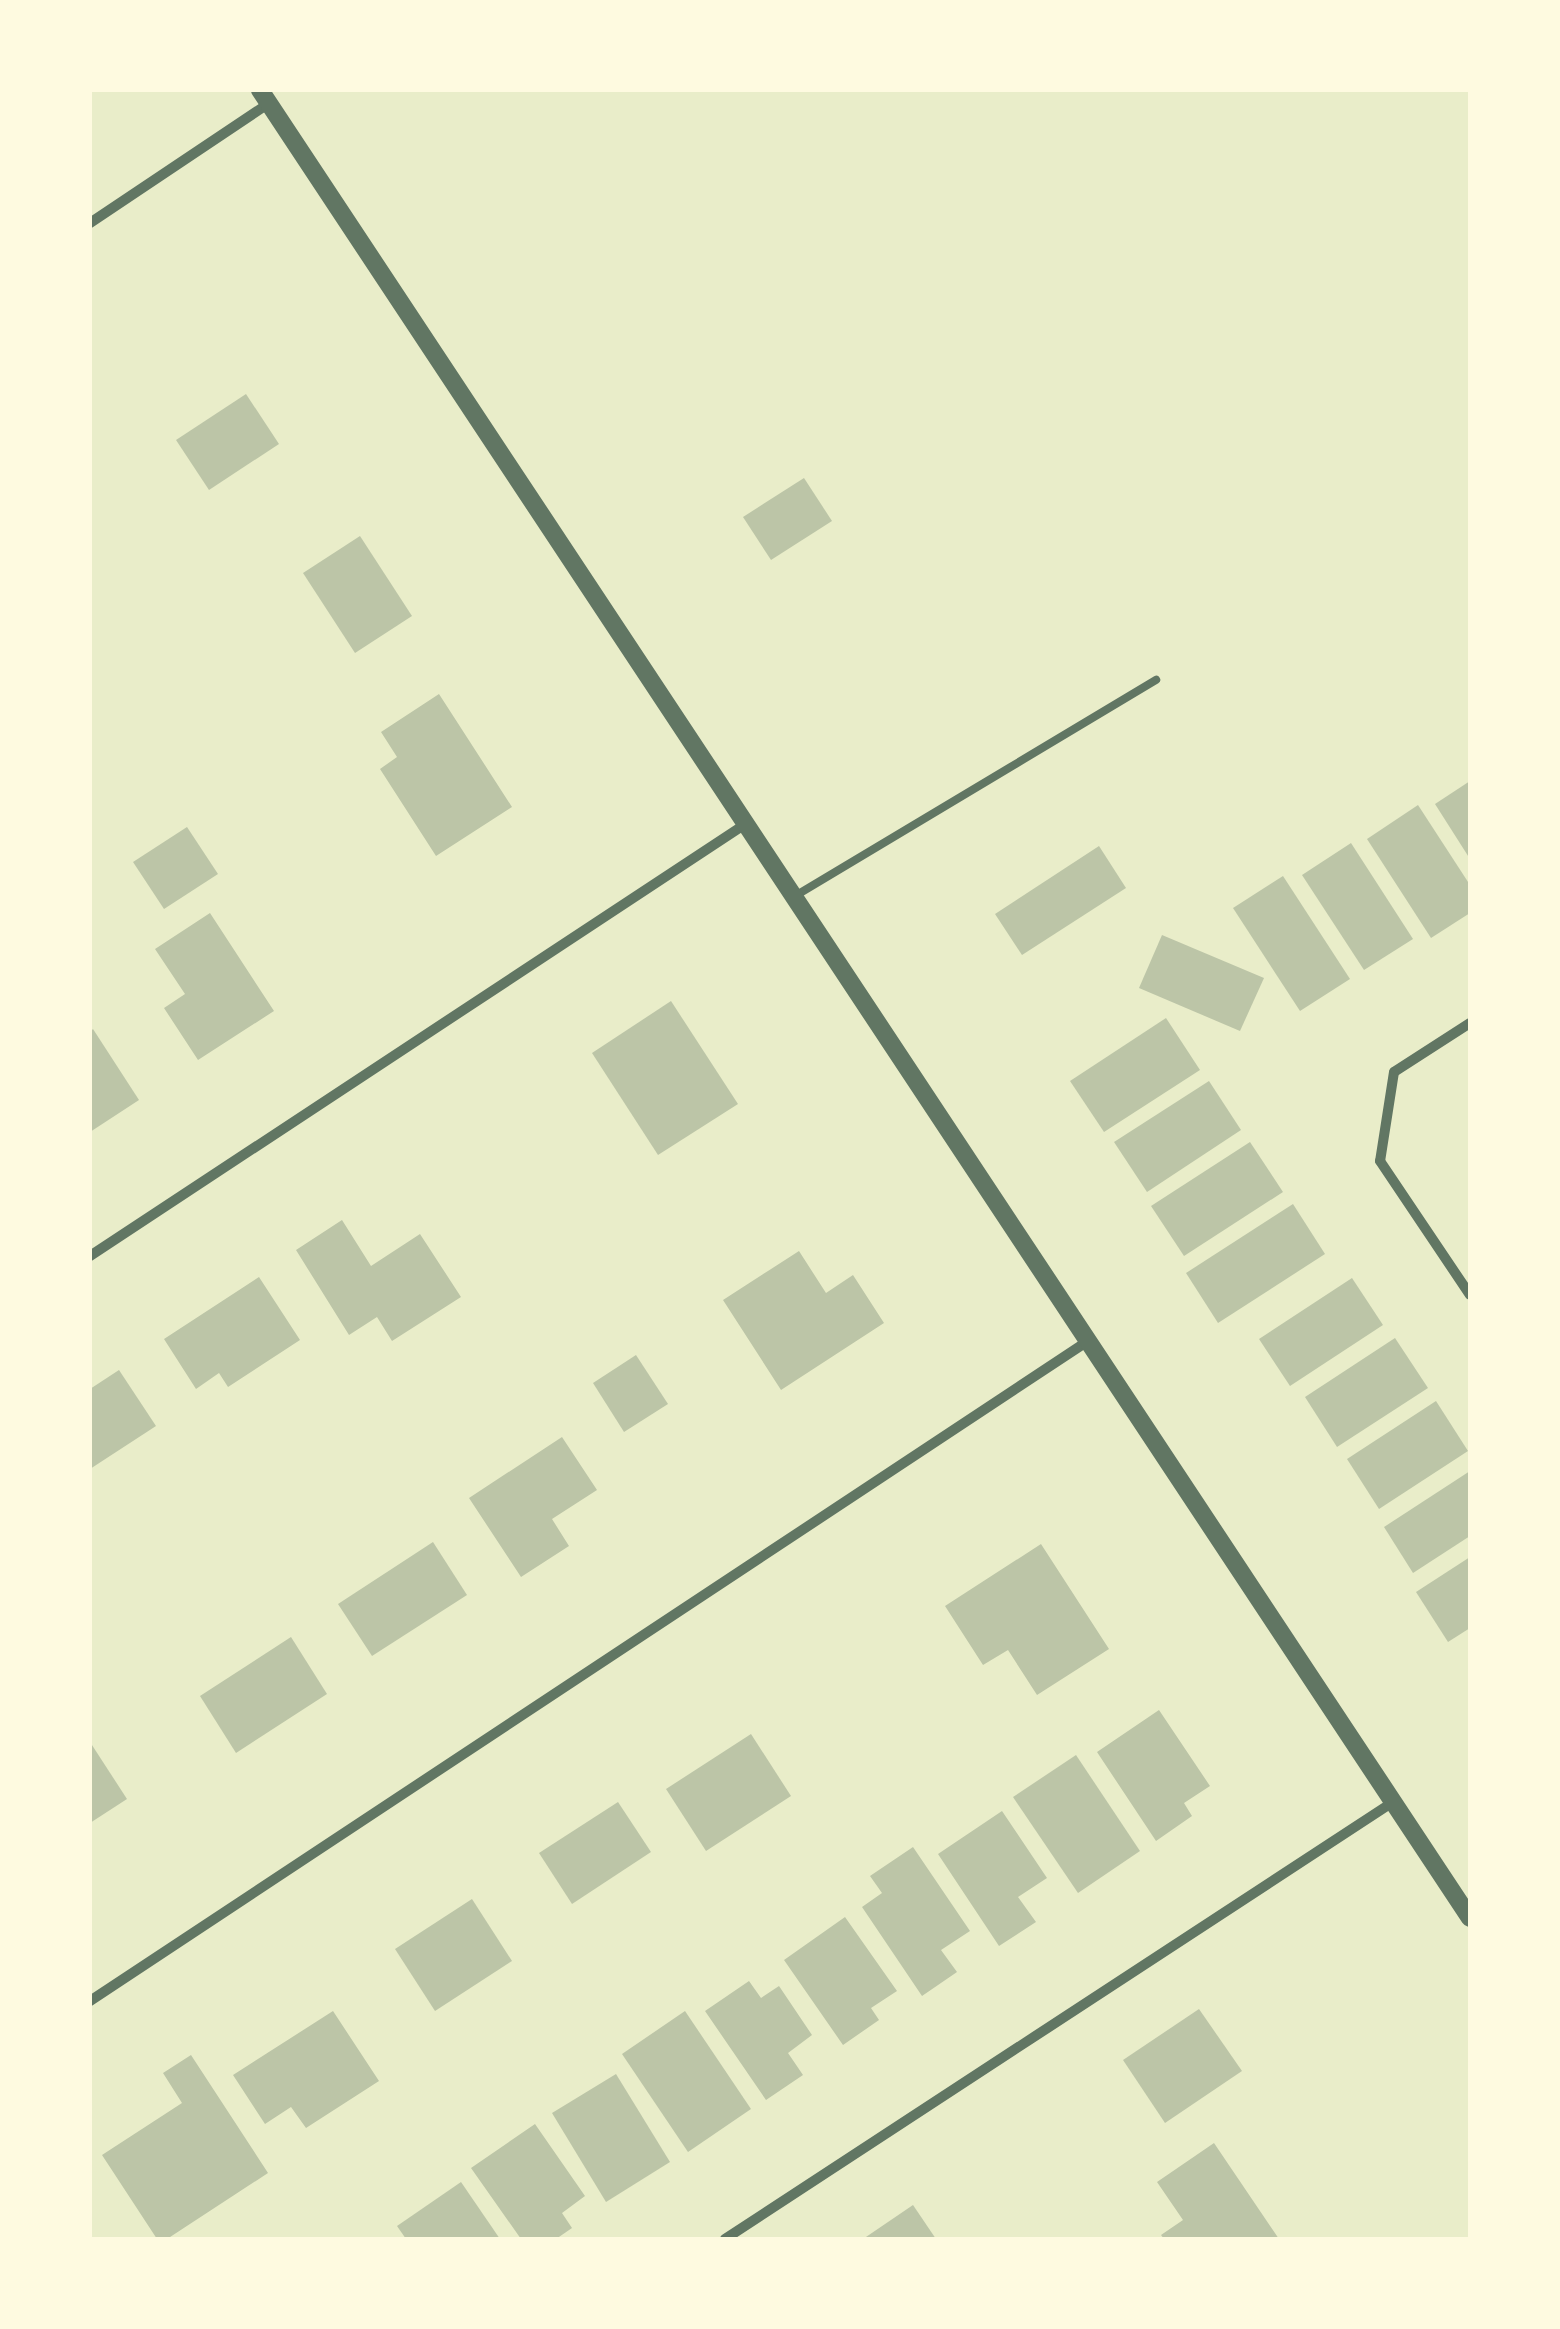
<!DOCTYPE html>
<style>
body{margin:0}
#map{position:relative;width:1560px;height:2329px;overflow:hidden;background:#e9edc9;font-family:"Nunito Sans",sans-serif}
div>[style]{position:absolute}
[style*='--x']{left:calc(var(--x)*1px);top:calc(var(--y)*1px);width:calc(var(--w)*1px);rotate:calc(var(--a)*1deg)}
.building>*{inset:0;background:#bcc5a7}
.service>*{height:8px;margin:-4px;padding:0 4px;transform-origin:4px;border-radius:4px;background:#617663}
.minor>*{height:10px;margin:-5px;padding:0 5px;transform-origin:5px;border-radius:5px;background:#617663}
.tertiary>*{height:18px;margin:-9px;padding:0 9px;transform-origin:9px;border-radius:9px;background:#617663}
span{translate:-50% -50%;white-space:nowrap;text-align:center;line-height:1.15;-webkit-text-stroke:10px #fefae0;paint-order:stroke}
.frame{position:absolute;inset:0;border:92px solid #fefae0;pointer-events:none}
</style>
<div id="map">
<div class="building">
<div style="clip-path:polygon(246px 394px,279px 444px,209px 490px,176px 440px)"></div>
<div style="clip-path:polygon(804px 478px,832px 521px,771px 560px,743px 517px)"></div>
<div style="clip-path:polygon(360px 536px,412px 616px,355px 653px,303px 573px)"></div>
<div style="clip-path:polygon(439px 694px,512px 807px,436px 856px,380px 769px,397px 757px,381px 732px)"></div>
<div style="clip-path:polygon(1470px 781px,1470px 859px,1435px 804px)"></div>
<div style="clip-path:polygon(1418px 805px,1470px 885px,1470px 913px,1431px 938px,1367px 839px)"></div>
<div style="clip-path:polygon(187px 827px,218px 874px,164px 909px,133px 862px)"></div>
<div style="clip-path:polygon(1351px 843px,1413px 939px,1364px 970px,1302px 875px)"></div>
<div style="clip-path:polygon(1099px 846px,1126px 888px,1022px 955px,995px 914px)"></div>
<div style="clip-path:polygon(1283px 876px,1350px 979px,1300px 1011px,1233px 908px)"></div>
<div style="clip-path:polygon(210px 913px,274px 1011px,198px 1060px,164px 1008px,185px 994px,155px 949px)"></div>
<div style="clip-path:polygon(1162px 935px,1264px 978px,1240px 1031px,1139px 988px)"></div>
<div style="clip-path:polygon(671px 1001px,738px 1104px,658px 1155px,592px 1053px)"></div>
<div style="clip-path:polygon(1166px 1018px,1200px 1070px,1104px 1132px,1070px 1081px)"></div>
<div style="clip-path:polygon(93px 1029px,139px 1100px,90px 1132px,90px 1032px)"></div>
<div style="clip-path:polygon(1209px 1081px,1241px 1130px,1147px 1192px,1114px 1142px)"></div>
<div style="clip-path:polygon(1250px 1142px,1283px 1192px,1184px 1256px,1151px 1206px)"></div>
<div style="clip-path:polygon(1293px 1204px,1325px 1254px,1218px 1323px,1186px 1273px)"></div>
<div style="clip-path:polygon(342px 1220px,371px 1266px,420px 1234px,461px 1297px,392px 1341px,377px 1317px,349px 1335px,296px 1250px)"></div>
<div style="clip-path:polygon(799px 1251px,826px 1293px,853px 1275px,884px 1323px,781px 1390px,723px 1300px)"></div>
<div style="clip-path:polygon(259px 1277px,300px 1340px,228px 1387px,219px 1373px,196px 1389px,164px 1339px)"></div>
<div style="clip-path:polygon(1352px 1278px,1383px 1325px,1290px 1386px,1259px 1339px)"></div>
<div style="clip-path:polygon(1395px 1338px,1428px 1388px,1337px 1447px,1305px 1397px)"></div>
<div style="clip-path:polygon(636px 1355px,668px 1404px,624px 1432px,593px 1383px)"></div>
<div style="clip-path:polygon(119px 1370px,156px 1426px,90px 1469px,90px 1389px)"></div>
<div style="clip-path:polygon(1436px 1401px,1468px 1451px,1379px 1509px,1347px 1459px)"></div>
<div style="clip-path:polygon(562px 1437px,597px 1490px,552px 1519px,569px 1546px,521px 1577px,469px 1498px)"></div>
<div style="clip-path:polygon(1470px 1471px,1470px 1536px,1413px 1573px,1384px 1527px)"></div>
<div style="clip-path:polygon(433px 1542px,467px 1595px,372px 1656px,338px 1604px)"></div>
<div style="clip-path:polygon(1041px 1544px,1109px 1649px,1037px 1695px,1008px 1650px,983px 1665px,945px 1606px)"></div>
<div style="clip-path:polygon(1470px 1557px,1470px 1628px,1448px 1642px,1416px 1592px)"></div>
<div style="clip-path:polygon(291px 1637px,327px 1694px,236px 1753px,200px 1696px)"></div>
<div style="clip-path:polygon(1159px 1710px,1210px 1786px,1184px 1803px,1192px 1816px,1156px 1841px,1097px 1752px)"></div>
<div style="clip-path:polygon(751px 1734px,791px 1796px,706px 1851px,666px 1789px)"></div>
<div style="clip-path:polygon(90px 1742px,127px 1799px,90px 1823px)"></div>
<div style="clip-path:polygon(1076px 1755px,1140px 1851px,1078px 1893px,1013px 1797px)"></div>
<div style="clip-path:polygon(618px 1802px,651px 1852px,572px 1904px,539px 1853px)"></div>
<div style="clip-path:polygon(1002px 1811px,1047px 1878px,1018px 1897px,1036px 1922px,999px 1946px,938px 1854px)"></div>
<div style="clip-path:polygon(913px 1847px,970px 1931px,941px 1950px,957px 1972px,922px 1996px,862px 1907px,882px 1893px,870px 1876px)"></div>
<div style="clip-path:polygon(472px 1899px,512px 1961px,435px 2011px,395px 1949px)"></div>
<div style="clip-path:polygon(845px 1917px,897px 1991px,871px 2008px,879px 2020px,843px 2045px,784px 1960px)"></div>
<div style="clip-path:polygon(749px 1981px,761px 1998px,779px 1986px,812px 2035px,788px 2053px,803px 2075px,766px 2100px,705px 2011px)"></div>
<div style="clip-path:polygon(1199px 2009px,1242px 2071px,1165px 2123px,1123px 2060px)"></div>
<div style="clip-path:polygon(333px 2011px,379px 2081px,306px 2128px,291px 2107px,265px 2124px,233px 2075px)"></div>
<div style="clip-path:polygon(685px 2011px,751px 2109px,688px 2152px,622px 2054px)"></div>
<div style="clip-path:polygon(191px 2055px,268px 2173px,167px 2239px,157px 2239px,102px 2155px,182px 2103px,163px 2073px)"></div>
<div style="clip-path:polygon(616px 2074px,670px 2162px,606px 2202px,552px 2113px)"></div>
<div style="clip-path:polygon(535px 2124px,585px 2196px,562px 2213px,572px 2228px,556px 2239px,521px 2239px,471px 2168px)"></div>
<div style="clip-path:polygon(1214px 2143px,1279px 2239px,1164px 2239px,1161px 2235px,1183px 2220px,1157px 2182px)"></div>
<div style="clip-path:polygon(461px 2182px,500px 2239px,406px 2239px,397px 2226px)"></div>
<div style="clip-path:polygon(913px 2205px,936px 2239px,863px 2239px)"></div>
</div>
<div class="service">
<div style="--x:795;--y:896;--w:421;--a:-30.9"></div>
</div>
<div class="minor">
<div style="--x:90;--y:223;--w:216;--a:-33.8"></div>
<div style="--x:1470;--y:1023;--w:90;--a:147.2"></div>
<div style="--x:1394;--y:1072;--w:90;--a:98.9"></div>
<div style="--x:1380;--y:1161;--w:161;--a:56.1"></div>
<div style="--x:90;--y:1256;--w:787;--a:-33.39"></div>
<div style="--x:90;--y:2001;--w:1196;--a:-33.48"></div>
<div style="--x:725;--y:2239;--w:798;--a:-33.19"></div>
</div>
<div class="tertiary">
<div style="--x:260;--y:90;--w:2192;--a:56.5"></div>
</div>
<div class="frame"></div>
</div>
